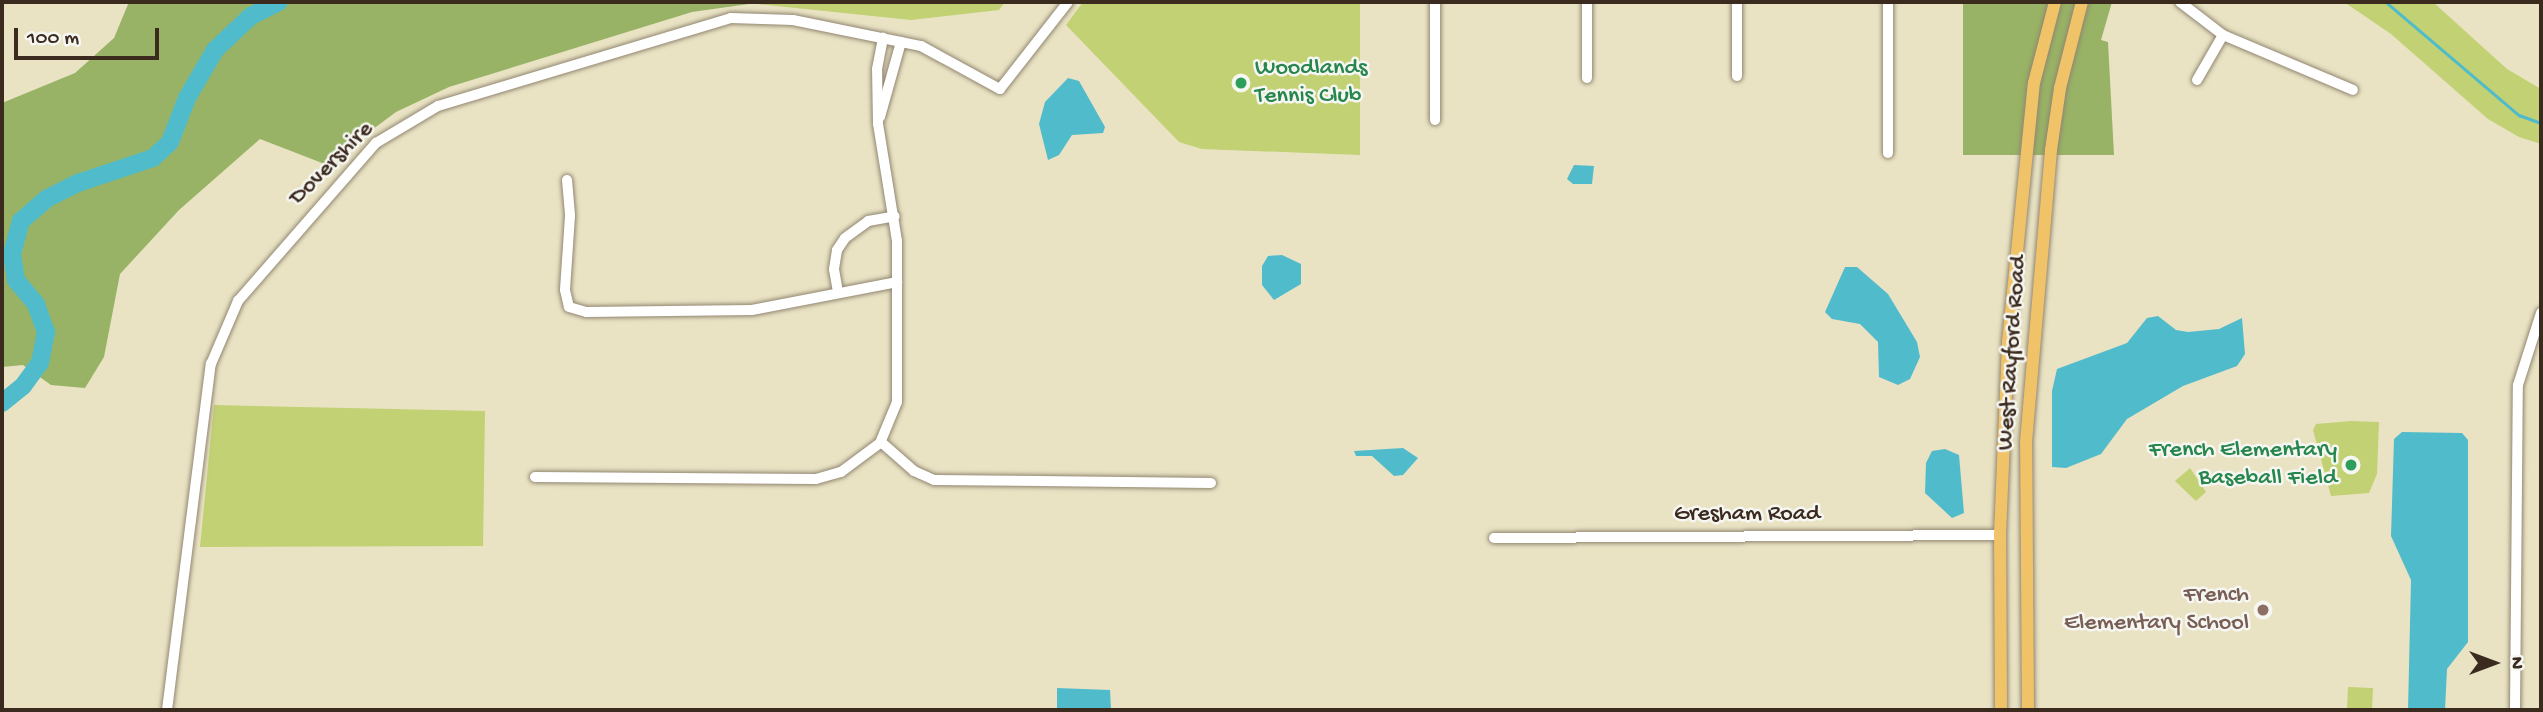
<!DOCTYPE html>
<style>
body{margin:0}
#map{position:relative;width:2543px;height:712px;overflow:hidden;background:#e9e3c4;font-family:"Gochi Hand",sans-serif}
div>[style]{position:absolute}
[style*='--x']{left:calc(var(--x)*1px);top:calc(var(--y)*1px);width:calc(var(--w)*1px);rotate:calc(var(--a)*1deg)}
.green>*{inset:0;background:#c1d173}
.forest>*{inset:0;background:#98b365}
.water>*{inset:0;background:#50bbcb}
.stream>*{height:2.5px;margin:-1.25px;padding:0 1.25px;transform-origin:1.25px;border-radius:1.25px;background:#50bbcb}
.river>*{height:18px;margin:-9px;padding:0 9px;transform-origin:9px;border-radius:9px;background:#50bbcb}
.roads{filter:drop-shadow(0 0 2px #928671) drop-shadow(0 0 2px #928671)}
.minor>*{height:10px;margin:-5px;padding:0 5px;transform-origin:5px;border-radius:5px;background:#fff}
.major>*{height:12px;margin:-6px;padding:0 6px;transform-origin:6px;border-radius:6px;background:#f1c369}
.dots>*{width:19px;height:19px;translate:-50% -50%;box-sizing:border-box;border:4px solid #f6f6f2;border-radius:50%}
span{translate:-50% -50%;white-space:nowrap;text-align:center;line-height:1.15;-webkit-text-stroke:5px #f6f6f2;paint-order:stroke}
.leisure-label{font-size:24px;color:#27864d}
.left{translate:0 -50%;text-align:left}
.right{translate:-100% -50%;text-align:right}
.street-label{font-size:24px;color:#3b2a1e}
.education-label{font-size:24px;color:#785e54}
.frame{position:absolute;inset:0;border:4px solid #3b2a1e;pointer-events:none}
.north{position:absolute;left:2459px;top:628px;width:70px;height:70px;-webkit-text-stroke:5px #f6f6f2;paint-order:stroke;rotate:90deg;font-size:19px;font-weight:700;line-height:28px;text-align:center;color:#3b2a1e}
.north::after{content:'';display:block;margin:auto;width:24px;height:32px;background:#3b2a1e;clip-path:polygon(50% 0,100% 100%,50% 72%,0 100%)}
.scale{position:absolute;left:14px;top:28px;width:145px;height:32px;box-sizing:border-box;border:4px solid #3b2a1e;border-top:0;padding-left:9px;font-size:21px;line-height:24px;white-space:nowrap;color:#3b2a1e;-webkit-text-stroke:5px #f6f6f2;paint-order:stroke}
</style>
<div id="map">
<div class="green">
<div style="clip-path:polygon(737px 2px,1005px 2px,999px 10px,911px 20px)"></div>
<div style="clip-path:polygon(1083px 2px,1360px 2px,1360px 155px,1202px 149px,1179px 142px,1066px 25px)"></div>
<div style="clip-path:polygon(2344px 2px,2433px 2px,2507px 69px,2541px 89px,2541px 144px,2519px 137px,2488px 119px,2391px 34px)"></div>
<div style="clip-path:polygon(214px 405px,485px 411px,483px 546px,200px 547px)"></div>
<div style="clip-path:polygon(2351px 421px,2379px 422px,2377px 474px,2369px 493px,2331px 496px,2313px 430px,2316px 424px)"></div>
<div style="clip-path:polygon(2190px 468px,2206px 492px,2196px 501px,2175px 481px)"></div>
<div style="clip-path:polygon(2348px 687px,2373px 688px,2372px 710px,2347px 710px)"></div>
</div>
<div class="forest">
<div style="clip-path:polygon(129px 2px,737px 2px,749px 4px,692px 12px,449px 87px,396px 112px,361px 138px,335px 168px,260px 139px,179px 210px,120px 274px,104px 357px,85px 388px,51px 385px,23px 365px,2px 367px,2px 103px,75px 73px,114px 38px)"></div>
<div style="clip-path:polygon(1963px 2px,2112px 2px,2101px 40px,2108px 42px,2114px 155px,1963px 155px)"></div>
</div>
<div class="water">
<div style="clip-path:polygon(1068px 78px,1079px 81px,1105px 127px,1103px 133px,1072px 135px,1059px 155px,1048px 160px,1039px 124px,1045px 102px)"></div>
<div style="clip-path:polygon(1574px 165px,1594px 166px,1592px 184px,1573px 184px,1567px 179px)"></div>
<div style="clip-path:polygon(1282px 255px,1301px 264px,1301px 284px,1274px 300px,1262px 285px,1262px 266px,1268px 256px)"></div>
<div style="clip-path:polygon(1845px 267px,1857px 267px,1888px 294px,1917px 342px,1920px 357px,1910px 379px,1898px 385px,1879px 377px,1878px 342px,1860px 324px,1832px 319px,1825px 312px)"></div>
<div style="clip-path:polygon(2158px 316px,2176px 330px,2188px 332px,2219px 329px,2242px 318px,2245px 354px,2237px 366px,2183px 386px,2127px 419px,2101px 454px,2066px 468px,2052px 467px,2052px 391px,2057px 369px,2127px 343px,2147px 318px)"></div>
<div style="clip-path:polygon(2402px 432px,2462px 433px,2468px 440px,2468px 642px,2447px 669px,2445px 710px,2408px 710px,2411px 580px,2391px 536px,2394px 439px)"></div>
<div style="clip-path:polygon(1403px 448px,1418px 458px,1403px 475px,1394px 476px,1372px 456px,1356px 456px,1354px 451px)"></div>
<div style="clip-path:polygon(1945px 449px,1959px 455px,1964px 513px,1952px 518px,1925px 493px,1926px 463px,1932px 451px)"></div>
<div style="clip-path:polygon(1057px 688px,1110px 690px,1111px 710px,1057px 710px)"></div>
</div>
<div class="stream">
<div style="--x:2386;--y:2;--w:175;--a:40.4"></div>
<div style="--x:2519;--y:115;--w:23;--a:20"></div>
</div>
<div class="river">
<div style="--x:2;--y:403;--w:27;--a:-39"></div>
<div style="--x:23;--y:386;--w:29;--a:-54"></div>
<div style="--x:40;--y:363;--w:32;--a:-79"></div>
<div style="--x:46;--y:332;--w:30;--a:-110"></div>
<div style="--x:36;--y:304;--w:31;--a:-130"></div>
<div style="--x:16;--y:280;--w:26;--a:-99"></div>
<div style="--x:12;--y:254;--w:34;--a:-75"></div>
<div style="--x:21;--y:221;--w:33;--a:-41"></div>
<div style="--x:46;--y:199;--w:36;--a:-27"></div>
<div style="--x:78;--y:183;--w:79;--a:-18.4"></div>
<div style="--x:153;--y:158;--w:23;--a:-43"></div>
<div style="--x:170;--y:142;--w:47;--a:-68.9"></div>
<div style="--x:187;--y:98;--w:56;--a:-59.7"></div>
<div style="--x:215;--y:50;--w:50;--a:-43.4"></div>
<div style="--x:251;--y:16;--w:31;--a:-27"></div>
</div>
<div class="roads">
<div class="minor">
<div style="--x:1435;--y:2;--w:118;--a:90"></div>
<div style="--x:2180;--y:2;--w:54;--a:37.5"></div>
<div style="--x:2223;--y:35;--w:141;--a:22.9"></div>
<div style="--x:1737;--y:76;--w:74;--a:-90"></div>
<div style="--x:1587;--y:78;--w:76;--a:-90"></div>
<div style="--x:2197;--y:80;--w:52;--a:-60"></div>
<div style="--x:880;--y:117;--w:78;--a:-74.4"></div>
<div style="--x:1888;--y:153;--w:151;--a:-90"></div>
<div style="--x:567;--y:180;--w:36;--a:85"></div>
<div style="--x:570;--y:216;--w:74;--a:93.9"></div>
<div style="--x:565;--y:290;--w:17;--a:77"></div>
<div style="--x:569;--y:307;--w:18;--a:16"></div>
<div style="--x:586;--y:312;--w:166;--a:-0.7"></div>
<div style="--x:752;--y:310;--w:148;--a:-10.9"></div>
<div style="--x:838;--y:292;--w:23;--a:-100"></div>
<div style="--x:834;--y:269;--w:19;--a:-81"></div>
<div style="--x:837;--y:250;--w:14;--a:-56"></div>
<div style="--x:845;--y:238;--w:29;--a:-36"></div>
<div style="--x:868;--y:221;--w:27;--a:-10"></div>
<div style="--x:881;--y:442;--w:44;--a:41.3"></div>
<div style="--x:914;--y:471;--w:22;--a:24"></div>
<div style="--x:934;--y:480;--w:277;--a:0.6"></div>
<div style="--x:535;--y:477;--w:281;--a:0.4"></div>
<div style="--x:816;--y:479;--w:26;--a:-16"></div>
<div style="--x:841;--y:472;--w:49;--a:-36.6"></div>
<div style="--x:880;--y:443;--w:44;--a:-67.5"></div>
<div style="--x:897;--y:402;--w:161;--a:-90"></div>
<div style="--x:897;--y:241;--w:119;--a:-99.2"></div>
<div style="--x:878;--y:124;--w:55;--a:-91"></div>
<div style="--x:877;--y:69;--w:32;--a:-79"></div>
<div style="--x:1494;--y:538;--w:506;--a:-0.34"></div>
<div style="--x:167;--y:710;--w:349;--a:-82.8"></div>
<div style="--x:211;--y:364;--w:69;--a:-66.8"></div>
<div style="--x:238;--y:301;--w:210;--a:-48.9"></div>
<div style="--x:376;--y:143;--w:72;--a:-30.8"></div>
<div style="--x:438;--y:106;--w:306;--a:-16.7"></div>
<div style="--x:731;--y:18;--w:62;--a:1.8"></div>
<div style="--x:793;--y:20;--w:131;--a:11.5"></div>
<div style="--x:921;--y:46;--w:90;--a:28.6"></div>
<div style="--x:1000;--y:89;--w:110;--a:-52"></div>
<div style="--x:2515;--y:710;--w:325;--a:-89.5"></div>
<div style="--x:2518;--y:385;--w:76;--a:-72.3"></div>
</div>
<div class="major">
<div style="--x:2001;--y:710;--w:175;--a:-90.3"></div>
<div style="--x:2000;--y:535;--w:193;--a:-87.6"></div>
<div style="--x:2008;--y:342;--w:260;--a:-84.3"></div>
<div style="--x:2034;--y:83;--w:84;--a:-75.5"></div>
<div style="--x:2028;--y:710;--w:268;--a:-90.4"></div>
<div style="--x:2026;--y:442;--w:293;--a:-85.1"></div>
<div style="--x:2051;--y:150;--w:63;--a:-81.7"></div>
<div style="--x:2060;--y:88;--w:89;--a:-75.7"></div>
</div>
</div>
<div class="dots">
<div style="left:1241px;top:83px;background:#2e9e5b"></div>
<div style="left:2351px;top:465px;background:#2e9e5b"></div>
<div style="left:2263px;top:610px;background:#8d6e63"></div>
</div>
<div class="leisure-label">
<span class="left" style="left:1255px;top:83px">Woodlands<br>Tennis Club</span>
<span class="right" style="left:2337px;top:465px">French Elementary<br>Baseball Field</span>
</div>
<div class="street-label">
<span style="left:332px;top:164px;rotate:-45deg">Dovershire</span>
<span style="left:2013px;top:353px;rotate:-86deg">West Rayford Road</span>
<span style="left:1747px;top:515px">Gresham Road</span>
</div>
<div class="education-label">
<span class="right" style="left:2249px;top:610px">French<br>Elementary School</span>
</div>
<div class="frame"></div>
<div class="north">N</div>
<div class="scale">100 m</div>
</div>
